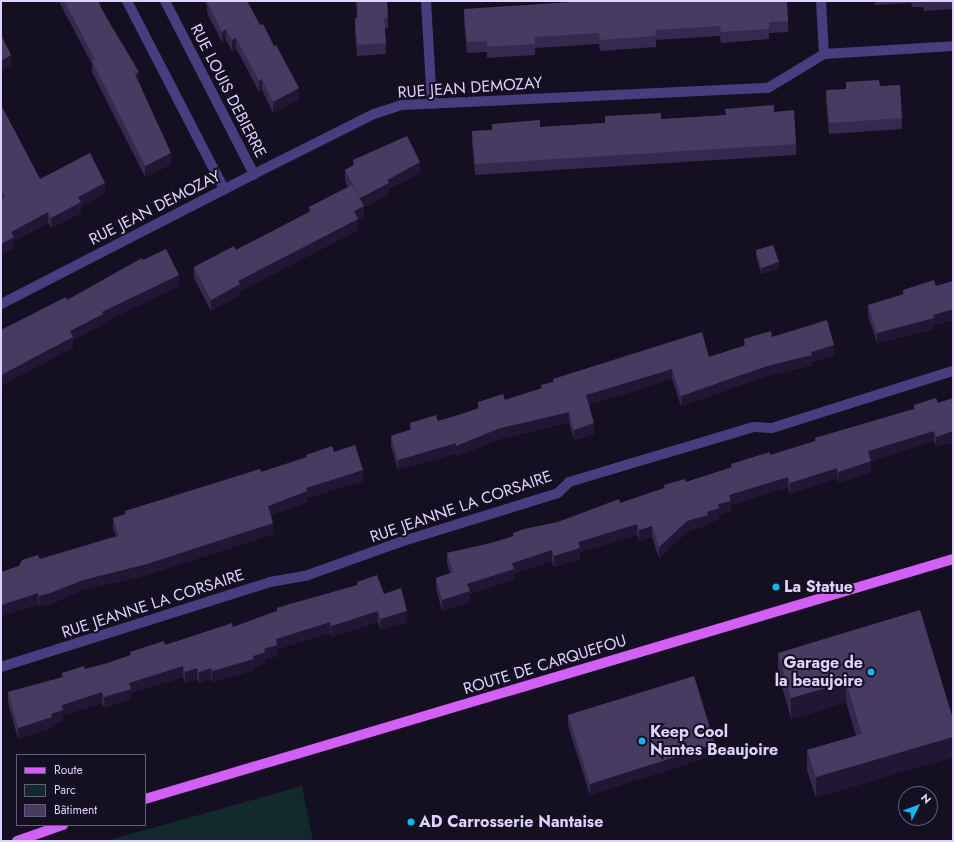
<!DOCTYPE html>
<meta charset="utf-8">
<style>
body{margin:0}
#map{position:relative;width:954px;height:842px;overflow:hidden;background:#150f22;font-family:Jost,sans-serif}
div>[style]{position:absolute}
[style*='--x']{left:calc(var(--x)*1px);top:calc(var(--y)*1px);width:calc(var(--w)*1px);rotate:calc(var(--a)*1deg)}
.green>*{inset:0;background:#132a2c}
.minor>*{height:10px;margin:-5px;padding:0 5px;transform-origin:5px;border-radius:5px;background:#483d7f}
.major>*{height:10px;margin:-5px;padding:0 5px;transform-origin:5px;border-radius:5px;background:#d360f6}
.wall>*{inset:0;background:#36294f}
.shaded-wall>*{inset:0;background:#211735}
.building>*{inset:0;background:#483b62}
.dots>*{width:11px;height:11px;translate:-50% -50%;box-sizing:border-box;border:2px solid #150f22;border-radius:50%}
span{translate:-50% -50%;white-space:nowrap;text-align:center;line-height:1.15;-webkit-text-stroke:4px #150f22;paint-order:stroke}
.street-label{font-size:16px;color:#ddd3fd}
.poi-label{font-size:16px;color:#ddd3fd;font-weight:700}
.left{translate:0 -50%;text-align:left}
.right{translate:-100% -50%;text-align:right}
.frame{position:absolute;inset:0;border:2px solid #ddd3fd;pointer-events:none}
.legend{position:absolute;left:16px;top:754px;width:130px;height:72px;box-sizing:border-box;background:#150f22;border:1px solid #655d7a;margin:0;padding:5px 7px;list-style:none;font-size:12px;color:#ddd3fd}
.legend li{display:flex;align-items:center;gap:8px;height:20px}
.legend b{width:20px;border:1px solid #655d7a}
.north{position:absolute;left:898px;top:786px;width:40px;height:40px;box-sizing:border-box;background:#150f22;border:1px solid #655d7a;border-radius:50%;rotate:48deg;font-size:11px;font-weight:700;line-height:16px;text-align:center;color:#ddd3fd}
.north::after{content:'';display:block;margin:auto;width:14px;height:18px;background:#0db9ef;clip-path:polygon(50% 0,100% 100%,50% 72%,0 100%)}
</style>
<div id="map">
<div class="green">
<div style="clip-path:polygon(302px 786px,313px 841px,106px 841px)"></div>
</div>
<div class="minor">
<div style="--x:127;--y:1;--w:212;--a:62.7"></div>
<div style="--x:165;--y:1;--w:195;--a:62.8"></div>
<div style="--x:426;--y:1;--w:103;--a:86.7"></div>
<div style="--x:821;--y:1;--w:53;--a:86.8"></div>
<div style="--x:1;--y:304;--w:284;--a:-27.2"></div>
<div style="--x:254;--y:174;--w:134;--a:-26.6"></div>
<div style="--x:374;--y:114;--w:29;--a:-18"></div>
<div style="--x:402;--y:105;--w:366;--a:-2.7"></div>
<div style="--x:768;--y:88;--w:66;--a:-31.3"></div>
<div style="--x:824;--y:54;--w:129;--a:-3.5"></div>
<div style="--x:1;--y:667;--w:282;--a:-17.5"></div>
<div style="--x:270;--y:582;--w:39;--a:-10"></div>
<div style="--x:308;--y:575;--w:98;--a:-19.7"></div>
<div style="--x:400;--y:542;--w:165;--a:-17.2"></div>
<div style="--x:558;--y:493;--w:16;--a:-45"></div>
<div style="--x:569;--y:482;--w:193;--a:-16.6"></div>
<div style="--x:754;--y:427;--w:18;--a:3"></div>
<div style="--x:772;--y:428;--w:190;--a:-17.5"></div>
</div>
<div class="major">
<div style="--x:145;--y:799;--w:843;--a:-16.54"></div>
<div style="--x:17;--y:841;--w:49;--a:-19.2"></div>
</div>
<div class="wall">
<div style="clip-path:polygon(55px 1px,98px 1px,139px 83px,171px 164px,145px 177px,92px 72px,92px 64px,59px 2px,56px 3px)"></div>
<div style="clip-path:polygon(205px 1px,247px 1px,299px 99px,273px 113px,262px 90px,259px 92px,236px 48px,232px 51px,226px 40px,222px 42px,207px 13px,207px 6px)"></div>
<div style="clip-path:polygon(356px 1px,387px 1px,388px 28px,385px 29px,386px 54px,357px 56px,355px 29px,355px 18px,357px 18px)"></div>
<div style="clip-path:polygon(875px 1px,953px 1px,953px 9px,924px 11px,923px 7px,912px 7px,911px 3px,875px 5px)"></div>
<div style="clip-path:polygon(464px 9px,788px 21px,788px 32px,769px 33px,769px 39px,721px 43px,720px 36px,656px 40px,656px 47px,600px 51px,599px 44px,535px 48px,535px 55px,487px 58px,487px 52px,467px 53px,464px 20px)"></div>
<div style="clip-path:polygon(826px 90px,902px 118px,902px 129px,829px 134px,826px 101px)"></div>
<div style="clip-path:polygon(1px 105px,40px 179px,105px 193px,81px 206px,81px 213px,51px 228px,48px 223px,14px 241px,14px 248px,1px 255px)"></div>
<div style="clip-path:polygon(774px 112px,796px 144px,796px 155px,475px 175px,472px 142px,472px 131px,492px 130px,492px 124px,540px 127px,681px 118px)"></div>
<div style="clip-path:polygon(353px 160px,420px 173px,389px 189px,389px 194px,364px 207px,364px 217px,358px 220px,358px 230px,240px 291px,240px 295px,211px 311px,194px 278px,194px 267px,236px 250px,309px 212px,309px 207px,348px 187px,345px 181px,345px 170px,353px 166px)"></div>
<div style="clip-path:polygon(756px 250px,779px 268px,761px 274px,756px 256px)"></div>
<div style="clip-path:polygon(953px 281px,953px 320px,934px 325px,934px 329px,877px 343px,868px 316px,868px 305px,903px 295px,903px 290px,936px 286px)"></div>
<div style="clip-path:polygon(772px 337px,834px 355px,812px 362px,812px 365px,767px 376px,681px 406px,672px 379px,588px 405px,594px 434px,574px 440px,569px 422px,500px 439px,456px 456px,456px 453px,398px 470px,391px 446px,391px 436px,410px 430px,410px 423px,438px 421px,478px 409px,478px 402px,505px 400px,541px 389px,541px 385px,553px 382px,553px 379px,709px 357px,744px 346px,744px 339px)"></div>
<div style="clip-path:polygon(953px 398px,953px 442px,936px 447px,934px 441px,871px 461px,871px 472px,850px 479px,838px 482px,837px 478px,790px 494px,788px 487px,731px 505px,731px 511px,719px 515px,719px 519px,708px 523px,708px 525px,687px 532px,659px 558px,652px 537px,639px 541px,637px 535px,580px 552px,580px 559px,554px 567px,552px 561px,514px 573px,514px 579px,470px 594px,470px 602px,442px 611px,436px 588px,436px 578px,450px 573px,447px 564px,447px 553px,491px 543px,513px 537px,513px 533px,558px 522px,620px 503px,664px 488px,664px 485px,686px 482px,731px 468px,731px 464px,770px 455px,815px 441px,815px 438px,914px 409px,914px 405px,938px 403px)"></div>
<div style="clip-path:polygon(334px 452px,363px 481px,307px 498px,307px 502px,271px 515px,273px 534px,147px 575px,83px 590px,50px 604px,39px 607px,38px 604px,1px 616px,1px 572px,40px 559px,116px 536px,113px 528px,113px 518px,125px 514px,125px 511px,261px 472px,306px 458px,306px 455px)"></div>
<div style="clip-path:polygon(357px 582px,384px 594px,407px 622px,380px 630px,378px 622px,331px 637px,330px 633px,277px 649px,277px 656px,265px 659px,265px 663px,254px 667px,254px 670px,212px 682px,211px 679px,199px 683px,197px 679px,185px 683px,183px 677px,131px 693px,131px 699px,104px 708px,102px 703px,63px 715px,63px 721px,52px 725px,52px 728px,18px 739px,8px 703px,8px 692px,62px 677px,62px 673px,85px 669px,108px 663px,130px 655px,130px 652px,165px 645px,233px 627px,277px 611px,277px 608px,357px 585px)"></div>
<div style="clip-path:polygon(778px 653px,953px 719px,816px 798px,807px 770px,807px 750px,856px 736px,846px 702px,791px 719px,778px 673px)"></div>
<div style="clip-path:polygon(568px 715px,715px 755px,590px 795px,568px 726px)"></div>
</div>
<div class="shaded-wall">
<div style="clip-path:polygon(226px 29px,226px 40px,222px 42px,222px 32px)"></div>
<div style="clip-path:polygon(236px 38px,236px 48px,232px 51px,232px 40px)"></div>
<div style="clip-path:polygon(11px 55px,11px 66px,1px 71px,1px 61px)"></div>
<div style="clip-path:polygon(139px 72px,139px 83px,135px 74px)"></div>
<div style="clip-path:polygon(262px 79px,262px 90px,259px 92px,259px 81px)"></div>
<div style="clip-path:polygon(299px 88px,299px 99px,273px 113px,273px 102px)"></div>
<div style="clip-path:polygon(171px 153px,171px 164px,145px 177px,145px 166px)"></div>
<div style="clip-path:polygon(420px 162px,420px 173px,389px 189px,389px 194px,364px 207px,364px 217px,358px 220px,358px 230px,240px 291px,240px 295px,211px 311px,211px 300px,238px 281px,360px 208px,360px 198px,387px 180px)"></div>
<div style="clip-path:polygon(105px 183px,105px 193px,81px 206px,81px 213px,51px 228px,51px 218px,78px 197px)"></div>
<div style="clip-path:polygon(48px 212px,48px 223px,14px 241px,14px 248px,1px 255px,1px 244px,11px 232px)"></div>
<div style="clip-path:polygon(779px 262px,779px 268px,761px 274px,761px 268px)"></div>
<div style="clip-path:polygon(179px 275px,179px 286px,103px 323px,103px 325px,73px 340px,73px 348px,1px 386px,1px 375px,70px 331px,102px 312px)"></div>
<div style="clip-path:polygon(953px 309px,953px 320px,934px 325px,934px 329px,877px 343px,877px 333px)"></div>
<div style="clip-path:polygon(834px 345px,834px 355px,812px 362px,812px 365px,767px 376px,681px 406px,681px 396px,767px 366px)"></div>
<div style="clip-path:polygon(672px 369px,672px 379px,586px 406px,586px 395px)"></div>
<div style="clip-path:polygon(569px 412px,569px 422px,500px 439px,456px 456px,456px 446px,500px 428px)"></div>
<div style="clip-path:polygon(594px 423px,594px 434px,574px 440px,574px 430px)"></div>
<div style="clip-path:polygon(934px 431px,934px 441px,868px 462px,868px 451px)"></div>
<div style="clip-path:polygon(953px 431px,953px 442px,936px 447px,936px 437px)"></div>
<div style="clip-path:polygon(456px 443px,456px 453px,398px 470px,398px 460px)"></div>
<div style="clip-path:polygon(871px 461px,871px 472px,850px 479px,838px 482px,838px 472px)"></div>
<div style="clip-path:polygon(837px 468px,837px 478px,790px 494px,790px 483px)"></div>
<div style="clip-path:polygon(363px 470px,363px 481px,307px 498px,307px 502px,268px 516px,268px 506px,306px 488px)"></div>
<div style="clip-path:polygon(788px 477px,788px 487px,731px 505px,731px 511px,719px 515px,719px 519px,708px 523px,708px 525px,687px 532px,659px 558px,659px 547px,687px 521px,707px 512px,718px 504px,729px 495px)"></div>
<div style="clip-path:polygon(273px 523px,273px 534px,147px 575px,83px 590px,50px 604px,39px 607px,39px 596px,83px 580px)"></div>
<div style="clip-path:polygon(637px 524px,637px 535px,580px 552px,580px 559px,554px 567px,554px 556px,578px 542px)"></div>
<div style="clip-path:polygon(652px 526px,652px 537px,639px 541px,639px 530px)"></div>
<div style="clip-path:polygon(552px 550px,552px 561px,514px 573px,514px 579px,470px 594px,470px 602px,442px 611px,442px 600px,467px 584px,512px 563px)"></div>
<div style="clip-path:polygon(38px 593px,38px 604px,1px 616px,1px 605px)"></div>
<div style="clip-path:polygon(378px 611px,378px 622px,331px 637px,331px 626px)"></div>
<div style="clip-path:polygon(407px 611px,407px 622px,380px 630px,380px 619px)"></div>
<div style="clip-path:polygon(330px 622px,330px 633px,277px 649px,277px 656px,265px 659px,265px 663px,254px 667px,254px 670px,212px 682px,212px 671px,253px 656px,276px 639px)"></div>
<div style="clip-path:polygon(183px 666px,183px 677px,131px 693px,131px 699px,104px 708px,104px 697px,129px 683px)"></div>
<div style="clip-path:polygon(197px 668px,197px 679px,185px 683px,185px 672px)"></div>
<div style="clip-path:polygon(211px 668px,211px 679px,199px 683px,199px 672px)"></div>
<div style="clip-path:polygon(846px 682px,846px 702px,791px 719px,791px 698px)"></div>
<div style="clip-path:polygon(102px 692px,102px 703px,63px 715px,63px 721px,52px 725px,52px 728px,18px 739px,18px 728px,51px 714px,62px 705px)"></div>
<div style="clip-path:polygon(953px 737px,953px 757px,816px 798px,816px 777px)"></div>
<div style="clip-path:polygon(715px 744px,715px 755px,590px 795px,590px 784px)"></div>
</div>
<div class="building">
<div style="clip-path:polygon(64px 1px,98px 1px,102px 10px,139px 72px,135px 74px,171px 153px,145px 166px,92px 61px,95px 59px)"></div>
<div style="clip-path:polygon(209px 1px,247px 1px,260px 25px,263px 24px,274px 46px,276px 45px,299px 88px,273px 102px,262px 79px,259px 81px,236px 38px,232px 40px,226px 29px,222px 32px,207px 2px)"></div>
<div style="clip-path:polygon(357px 1px,387px 1px,388px 18px,384px 18px,386px 43px,357px 45px,355px 18px,358px 18px)"></div>
<div style="clip-path:polygon(587px 1px,787px 1px,788px 21px,769px 22px,769px 29px,721px 32px,720px 26px,655px 30px,656px 36px,600px 40px,599px 33px,535px 37px,535px 44px,487px 47px,487px 41px,467px 42px,464px 9px)"></div>
<div style="clip-path:polygon(1px 35px,11px 55px,1px 61px)"></div>
<div style="clip-path:polygon(879px 80px,880px 86px,900px 85px,902px 118px,829px 123px,826px 90px,846px 89px,846px 82px)"></div>
<div style="clip-path:polygon(1px 105px,40px 179px,90px 153px,105px 183px,78px 197px,81px 202px,51px 218px,48px 212px,11px 232px,14px 237px,1px 244px,1px 200px,5px 198px,1px 189px)"></div>
<div style="clip-path:polygon(774px 105px,774px 112px,794px 110px,796px 144px,475px 164px,472px 131px,492px 130px,492px 124px,540px 120px,540px 127px,605px 123px,605px 116px,661px 113px,661px 119px,681px 118px,726px 115px,725px 109px)"></div>
<div style="clip-path:polygon(407px 136px,420px 162px,387px 180px,389px 183px,360px 198px,345px 170px,355px 164px,353px 160px)"></div>
<div style="clip-path:polygon(352px 185px,364px 206px,354px 211px,358px 219px,238px 281px,240px 284px,211px 300px,194px 267px,234px 246px,236px 250px,311px 211px,309px 207px)"></div>
<div style="clip-path:polygon(773px 245px,779px 262px,761px 268px,756px 250px)"></div>
<div style="clip-path:polygon(166px 249px,179px 275px,102px 312px,103px 314px,70px 331px,73px 337px,1px 375px,1px 330px,66px 297px,67px 300px,142px 258px,143px 260px)"></div>
<div style="clip-path:polygon(934px 280px,936px 286px,953px 281px,953px 309px,933px 315px,934px 318px,877px 333px,868px 305px,904px 294px,903px 290px)"></div>
<div style="clip-path:polygon(827px 320px,834px 345px,811px 352px,812px 355px,767px 366px,681px 396px,672px 369px,586px 395px,594px 423px,574px 430px,569px 412px,500px 428px,456px 446px,456px 443px,398px 460px,391px 436px,412px 429px,410px 423px,436px 415px,438px 421px,459px 415px,479px 408px,478px 402px,503px 394px,505px 400px,542px 388px,541px 385px,554px 382px,553px 379px,702px 332px,709px 357px,746px 345px,744px 339px,771px 331px,772px 337px)"></div>
<div style="clip-path:polygon(936px 398px,938px 403px,953px 398px,953px 431px,936px 437px,934px 431px,868px 451px,871px 461px,838px 472px,837px 468px,790px 483px,788px 477px,729px 495px,731px 501px,718px 504px,719px 508px,707px 512px,708px 515px,687px 521px,659px 547px,652px 526px,639px 530px,637px 524px,578px 542px,580px 548px,554px 556px,552px 550px,512px 563px,514px 569px,467px 584px,470px 591px,442px 600px,436px 578px,453px 572px,447px 553px,491px 543px,514px 536px,513px 533px,524px 529px,558px 522px,619px 499px,620px 503px,665px 488px,664px 485px,685px 479px,686px 482px,732px 467px,731px 464px,770px 452px,770px 455px,816px 441px,815px 438px,914px 409px,914px 405px)"></div>
<div style="clip-path:polygon(355px 445px,363px 470px,306px 488px,307px 491px,268px 506px,273px 523px,147px 564px,83px 580px,50px 593px,39px 596px,38px 593px,1px 605px,1px 572px,19px 566px,22px 560px,38px 555px,40px 559px,119px 536px,113px 518px,126px 514px,125px 511px,260px 469px,261px 472px,307px 457px,306px 455px,332px 446px,334px 452px)"></div>
<div style="clip-path:polygon(377px 575px,384px 594px,401px 588px,407px 611px,380px 619px,378px 611px,331px 626px,330px 622px,276px 639px,277px 645px,264px 649px,265px 652px,253px 656px,254px 659px,212px 671px,211px 668px,199px 672px,197px 668px,185px 672px,183px 666px,129px 683px,131px 689px,104px 697px,102px 692px,62px 705px,63px 710px,51px 714px,52px 717px,18px 728px,8px 692px,64px 677px,62px 673px,84px 666px,85px 669px,108px 663px,131px 655px,130px 652px,164px 641px,165px 645px,232px 623px,233px 627px,277px 611px,277px 608px,290px 604px,358px 585px,357px 582px)"></div>
<div style="clip-path:polygon(920px 610px,953px 719px,953px 737px,816px 777px,807px 750px,862px 734px,846px 682px,791px 698px,778px 653px)"></div>
<div style="clip-path:polygon(694px 676px,715px 744px,590px 784px,568px 715px)"></div>
</div>
<div class="dots">
<div style="left:776px;top:587px;background:#0db9ef"></div>
<div style="left:871px;top:672px;background:#0db9ef"></div>
<div style="left:642px;top:741px;background:#0db9ef"></div>
<div style="left:411px;top:822px;background:#0db9ef"></div>
</div>
<div class="street-label">
<span style="left:470px;top:88px;rotate:-4deg">RUE JEAN DEMOZAY</span>
<span style="left:228px;top:91px;rotate:63deg">RUE LOUIS DEBIERRE</span>
<span style="left:155px;top:208px;rotate:-27deg">RUE JEAN DEMOZAY</span>
<span style="left:461px;top:507px;rotate:-19deg">RUE JEANNE LA CORSAIRE</span>
<span style="left:153px;top:604px;rotate:-18deg">RUE JEANNE LA CORSAIRE</span>
<span style="left:545px;top:665px;rotate:-17deg">ROUTE DE CARQUEFOU</span>
</div>
<div class="poi-label">
<span class="left" style="left:784px;top:587px">La Statue</span>
<span class="right" style="left:863px;top:672px">Garage de<br>la beaujoire</span>
<span class="left" style="left:650px;top:741px">Keep Cool<br>Nantes Beaujoire</span>
<span class="left" style="left:419px;top:822px">AD Carrosserie Nantaise</span>
</div>
<div class="frame"></div>
<ul class="legend">
<li><b style="height:5px;background:#d360f6"></b>Route</li>
<li><b style="height:11px;background:#132a2c"></b>Parc</li>
<li><b style="height:11px;background:#483b62"></b>Bâtiment</li>
</ul>
<div class="north">N</div>
</div>
